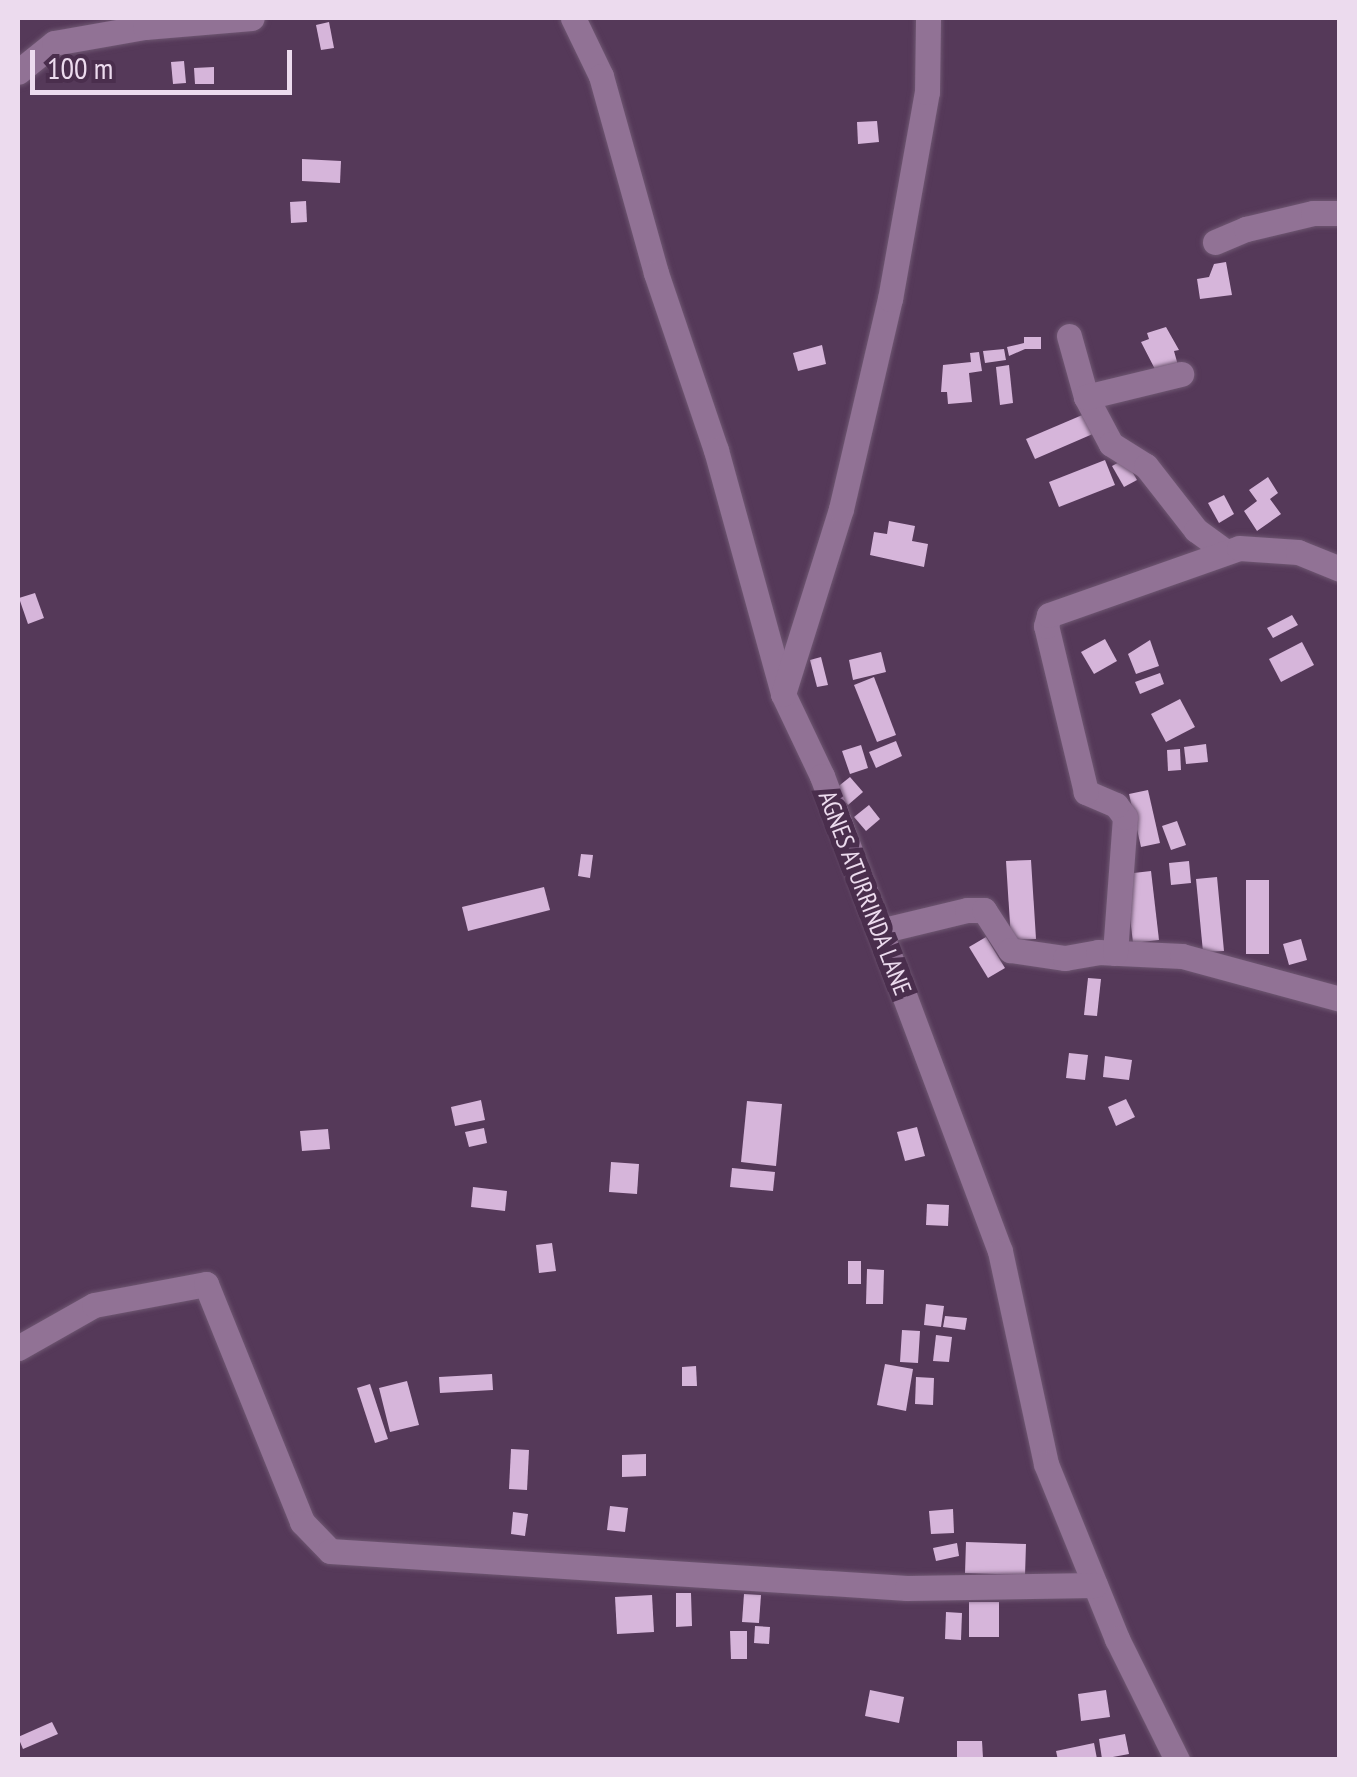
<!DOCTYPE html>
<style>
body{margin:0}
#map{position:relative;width:1357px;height:1777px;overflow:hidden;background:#553959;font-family:"PT Sans Narrow",sans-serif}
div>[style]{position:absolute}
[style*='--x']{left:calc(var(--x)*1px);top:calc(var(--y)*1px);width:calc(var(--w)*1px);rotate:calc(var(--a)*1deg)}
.building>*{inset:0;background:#d6b5da}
.roads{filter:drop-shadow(0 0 2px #6f5772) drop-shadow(0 0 2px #6f5772)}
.minor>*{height:25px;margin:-12.5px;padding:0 12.5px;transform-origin:12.5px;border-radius:12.5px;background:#917295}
span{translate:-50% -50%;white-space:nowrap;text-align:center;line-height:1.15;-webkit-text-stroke:10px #4a2e4d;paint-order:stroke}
.street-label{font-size:25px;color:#ecdbee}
.frame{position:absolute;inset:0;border:20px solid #ecdbee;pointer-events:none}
.scale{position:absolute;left:30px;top:50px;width:262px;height:45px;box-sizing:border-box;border:5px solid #ecdbee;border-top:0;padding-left:12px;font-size:30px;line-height:35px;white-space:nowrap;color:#ecdbee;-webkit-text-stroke:8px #4a2e4d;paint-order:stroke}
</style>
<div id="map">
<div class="building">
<div style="clip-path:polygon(329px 22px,334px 48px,321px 50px,316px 25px)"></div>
<div style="clip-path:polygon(184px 61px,186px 83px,173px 84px,171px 62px)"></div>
<div style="clip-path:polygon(214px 67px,214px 84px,195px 84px,194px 68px)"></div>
<div style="clip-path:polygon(877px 121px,879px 142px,858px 144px,857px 122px)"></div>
<div style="clip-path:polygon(302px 159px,341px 161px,340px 183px,302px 181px)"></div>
<div style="clip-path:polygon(306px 201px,307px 222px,291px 223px,290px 202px)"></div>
<div style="clip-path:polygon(1226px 262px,1232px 295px,1200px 299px,1197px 279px,1209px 277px,1214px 264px)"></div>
<div style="clip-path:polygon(1166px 327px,1179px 350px,1174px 351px,1179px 369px,1158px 375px,1141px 342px,1149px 339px,1147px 333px)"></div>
<div style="clip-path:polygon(1024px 337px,1041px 337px,1041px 349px,1025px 349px,1009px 356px,1007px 347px,1024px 343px)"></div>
<div style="clip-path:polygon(822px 345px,826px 364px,798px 371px,793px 353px)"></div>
<div style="clip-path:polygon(1004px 349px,1006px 360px,985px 363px,983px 351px)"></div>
<div style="clip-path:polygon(979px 352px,982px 371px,969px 373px,972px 402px,948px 404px,947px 392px,941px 392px,943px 365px,971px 362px,970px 353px)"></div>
<div style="clip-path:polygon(1009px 365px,1013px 403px,1000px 405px,996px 367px)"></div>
<div style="clip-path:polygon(1087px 413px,1095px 433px,1035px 459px,1026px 439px)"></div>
<div style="clip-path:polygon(1125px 459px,1137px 480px,1124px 487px,1112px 466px)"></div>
<div style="clip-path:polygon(1105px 460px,1115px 485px,1059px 507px,1049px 482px)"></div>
<div style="clip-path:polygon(1268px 477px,1278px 493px,1270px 499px,1281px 514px,1257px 531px,1244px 511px,1257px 501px,1249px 490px)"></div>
<div style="clip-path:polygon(1224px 495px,1234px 514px,1219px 523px,1208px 503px)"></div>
<div style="clip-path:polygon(889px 521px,915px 526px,912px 541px,928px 544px,924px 567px,870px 555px,874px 532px,887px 534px)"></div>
<div style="clip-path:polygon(35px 593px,44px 618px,28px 624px,19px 598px)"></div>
<div style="clip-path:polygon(1292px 615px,1298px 625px,1273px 638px,1267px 628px)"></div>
<div style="clip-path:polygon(1105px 639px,1117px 661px,1094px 674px,1081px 652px)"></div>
<div style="clip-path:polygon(1150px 640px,1159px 666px,1136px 674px,1128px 654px)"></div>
<div style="clip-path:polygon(1302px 642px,1314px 665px,1281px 682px,1269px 659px)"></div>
<div style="clip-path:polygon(881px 652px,886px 672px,853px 680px,849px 660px)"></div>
<div style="clip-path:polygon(821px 657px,828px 685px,817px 687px,810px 660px)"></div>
<div style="clip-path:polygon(1160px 673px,1164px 684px,1140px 694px,1135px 682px)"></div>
<div style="clip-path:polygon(874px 677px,896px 735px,877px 742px,854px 685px)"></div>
<div style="clip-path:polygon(1180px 699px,1195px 727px,1166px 742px,1151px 714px)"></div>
<div style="clip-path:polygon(896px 741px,902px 756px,876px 768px,869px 752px)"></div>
<div style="clip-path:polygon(1206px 744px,1208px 762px,1186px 764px,1184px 747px)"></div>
<div style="clip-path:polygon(861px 745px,868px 768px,850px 774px,842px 751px)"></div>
<div style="clip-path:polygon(1180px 749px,1181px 770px,1168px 771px,1167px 750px)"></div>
<div style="clip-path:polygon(850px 777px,863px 792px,848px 805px,835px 789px)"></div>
<div style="clip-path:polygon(1148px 790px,1160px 843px,1141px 847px,1129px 794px)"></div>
<div style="clip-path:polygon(869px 805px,880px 819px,866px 831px,854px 817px)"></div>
<div style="clip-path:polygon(1177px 821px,1186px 845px,1171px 850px,1162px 826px)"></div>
<div style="clip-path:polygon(581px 854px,593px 855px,590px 878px,578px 876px)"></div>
<div style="clip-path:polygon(1031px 860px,1036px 939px,1011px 940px,1006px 861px)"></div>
<div style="clip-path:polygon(1189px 861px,1191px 883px,1171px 885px,1169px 863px)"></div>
<div style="clip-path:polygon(1151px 871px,1159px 940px,1133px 943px,1125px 874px)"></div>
<div style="clip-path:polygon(1217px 877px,1224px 951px,1203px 952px,1196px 879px)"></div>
<div style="clip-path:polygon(1246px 880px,1269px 880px,1269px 954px,1246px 954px)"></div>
<div style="clip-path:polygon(544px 887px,550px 910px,468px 931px,462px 907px)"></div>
<div style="clip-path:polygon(986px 937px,1005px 968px,988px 978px,969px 947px)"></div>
<div style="clip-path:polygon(1301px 939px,1307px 960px,1289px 965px,1283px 944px)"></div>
<div style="clip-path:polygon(1088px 978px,1101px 979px,1097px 1016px,1084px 1015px)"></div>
<div style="clip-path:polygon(1069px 1053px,1088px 1055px,1085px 1080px,1066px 1078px)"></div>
<div style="clip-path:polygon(1105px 1056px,1132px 1060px,1129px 1080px,1103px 1077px)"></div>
<div style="clip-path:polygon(1126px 1099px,1135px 1117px,1116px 1126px,1108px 1107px)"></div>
<div style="clip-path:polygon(481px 1100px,485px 1120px,455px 1126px,451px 1107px)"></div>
<div style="clip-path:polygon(747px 1101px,782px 1104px,776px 1166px,741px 1162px)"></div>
<div style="clip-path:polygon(917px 1127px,925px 1156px,905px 1161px,897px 1132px)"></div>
<div style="clip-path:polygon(484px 1128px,487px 1143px,469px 1147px,465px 1132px)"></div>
<div style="clip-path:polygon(328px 1129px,330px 1149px,302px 1151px,300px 1131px)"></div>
<div style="clip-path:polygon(611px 1162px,639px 1164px,637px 1194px,609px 1192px)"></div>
<div style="clip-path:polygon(732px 1168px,775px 1172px,773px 1191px,730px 1187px)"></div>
<div style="clip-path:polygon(473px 1187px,507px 1191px,505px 1211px,471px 1207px)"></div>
<div style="clip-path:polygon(927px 1204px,949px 1205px,948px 1226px,926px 1225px)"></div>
<div style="clip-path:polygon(552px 1243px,556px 1271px,539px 1273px,536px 1245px)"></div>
<div style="clip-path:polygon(848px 1261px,861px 1261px,861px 1284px,848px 1284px)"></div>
<div style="clip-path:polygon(867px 1269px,884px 1270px,883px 1304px,866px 1304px)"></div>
<div style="clip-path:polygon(926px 1304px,944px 1306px,941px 1327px,924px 1325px)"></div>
<div style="clip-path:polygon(945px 1316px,967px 1318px,965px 1330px,943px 1327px)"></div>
<div style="clip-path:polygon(902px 1330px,920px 1331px,918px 1363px,900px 1362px)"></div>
<div style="clip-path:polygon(936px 1335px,952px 1337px,949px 1362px,933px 1361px)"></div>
<div style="clip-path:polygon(885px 1364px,913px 1369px,906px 1411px,877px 1405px)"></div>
<div style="clip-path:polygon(696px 1366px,697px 1386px,682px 1386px,682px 1367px)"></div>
<div style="clip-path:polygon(492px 1374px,493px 1390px,440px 1393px,439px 1377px)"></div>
<div style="clip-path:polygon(916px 1377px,934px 1378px,933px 1405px,915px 1404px)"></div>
<div style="clip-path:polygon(407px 1381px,419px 1425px,390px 1432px,379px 1388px)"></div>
<div style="clip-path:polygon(370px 1384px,388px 1439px,375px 1443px,357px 1388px)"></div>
<div style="clip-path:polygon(511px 1449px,529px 1450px,527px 1490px,509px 1489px)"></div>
<div style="clip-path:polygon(646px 1454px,646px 1476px,622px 1477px,622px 1455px)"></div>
<div style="clip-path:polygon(610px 1506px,628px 1508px,625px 1532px,607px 1530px)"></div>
<div style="clip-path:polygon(953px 1509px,954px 1533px,931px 1534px,929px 1511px)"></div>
<div style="clip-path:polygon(513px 1512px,528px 1514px,525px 1536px,511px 1534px)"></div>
<div style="clip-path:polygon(966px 1542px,1026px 1544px,1025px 1575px,965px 1573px)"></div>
<div style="clip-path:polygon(957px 1543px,959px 1556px,936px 1561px,933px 1548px)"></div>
<div style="clip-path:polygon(676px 1593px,691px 1593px,692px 1626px,676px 1627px)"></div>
<div style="clip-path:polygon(744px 1594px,761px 1595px,759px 1623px,742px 1622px)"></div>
<div style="clip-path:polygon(652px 1595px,654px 1632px,617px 1634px,615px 1597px)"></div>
<div style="clip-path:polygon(969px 1602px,999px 1602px,999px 1637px,969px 1637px)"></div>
<div style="clip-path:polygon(946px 1612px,962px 1613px,961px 1640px,945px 1639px)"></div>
<div style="clip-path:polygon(755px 1626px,770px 1627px,769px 1644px,754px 1643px)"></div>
<div style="clip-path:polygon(730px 1631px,747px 1631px,747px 1659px,731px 1659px)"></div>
<div style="clip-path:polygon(870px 1690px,904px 1697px,899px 1723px,865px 1716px)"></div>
<div style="clip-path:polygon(1106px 1690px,1110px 1717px,1081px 1721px,1078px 1694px)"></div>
<div style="clip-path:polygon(52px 1722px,58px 1734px,23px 1749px,18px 1737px)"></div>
<div style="clip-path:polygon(1125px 1734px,1129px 1754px,1102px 1759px,1099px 1739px)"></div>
<div style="clip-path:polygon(957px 1741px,982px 1741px,983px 1758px,957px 1759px)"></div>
<div style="clip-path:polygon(1094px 1743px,1097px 1759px,1058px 1760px,1056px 1751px)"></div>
</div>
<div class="roads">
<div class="minor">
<div style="--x:573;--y:18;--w:64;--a:64.2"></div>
<div style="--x:601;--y:76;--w:205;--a:74.4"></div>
<div style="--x:656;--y:273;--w:187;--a:71.3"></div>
<div style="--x:716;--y:450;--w:253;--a:74.6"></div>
<div style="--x:783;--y:694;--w:91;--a:64.6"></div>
<div style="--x:822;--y:776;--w:507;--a:69.46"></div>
<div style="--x:1000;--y:1251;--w:218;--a:77.8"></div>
<div style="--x:1046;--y:1464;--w:189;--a:67.9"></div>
<div style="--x:1117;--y:1639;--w:135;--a:63.6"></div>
<div style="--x:18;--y:72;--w:46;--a:-38.9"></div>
<div style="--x:54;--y:43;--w:92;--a:-10"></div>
<div style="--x:145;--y:27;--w:107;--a:-4.8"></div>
<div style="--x:1215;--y:242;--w:34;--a:-23"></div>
<div style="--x:1246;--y:229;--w:69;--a:-13.4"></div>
<div style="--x:1313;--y:213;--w:27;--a:0"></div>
<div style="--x:1069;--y:336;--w:63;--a:74.4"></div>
<div style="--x:1086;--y:397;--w:53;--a:62"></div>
<div style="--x:1111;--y:444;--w:41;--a:32.2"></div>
<div style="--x:1146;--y:466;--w:81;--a:52"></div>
<div style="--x:1196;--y:530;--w:37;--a:36"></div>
<div style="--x:1086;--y:397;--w:98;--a:-13.6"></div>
<div style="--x:783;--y:694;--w:194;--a:-72.6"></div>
<div style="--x:841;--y:509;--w:216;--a:-76.9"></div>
<div style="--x:890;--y:299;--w:210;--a:-79.9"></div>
<div style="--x:927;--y:92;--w:74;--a:-89.2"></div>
<div style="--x:880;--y:931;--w:89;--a:-13.6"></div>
<div style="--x:967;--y:910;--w:17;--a:0"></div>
<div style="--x:984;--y:910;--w:48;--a:57"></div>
<div style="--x:1010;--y:950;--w:56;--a:8.3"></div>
<div style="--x:1065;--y:958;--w:34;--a:-10"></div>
<div style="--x:1098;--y:952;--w:84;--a:2.7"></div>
<div style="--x:1182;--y:956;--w:164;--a:15.2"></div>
<div style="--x:1115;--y:953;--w:136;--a:-85.8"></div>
<div style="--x:1125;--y:817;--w:15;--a:-127"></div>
<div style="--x:1116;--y:805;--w:33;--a:-157"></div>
<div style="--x:1086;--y:792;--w:171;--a:-103.5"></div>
<div style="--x:1046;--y:626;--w:11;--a:-75"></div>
<div style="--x:1049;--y:615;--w:201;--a:-19.4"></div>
<div style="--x:1239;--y:548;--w:59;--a:3.9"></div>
<div style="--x:1298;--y:552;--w:45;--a:22"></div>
<div style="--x:18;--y:1348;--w:87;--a:-29.5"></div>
<div style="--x:94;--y:1305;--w:114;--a:-10.6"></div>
<div style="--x:206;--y:1284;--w:257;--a:68"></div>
<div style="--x:302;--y:1522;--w:40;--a:46"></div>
<div style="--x:330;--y:1551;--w:578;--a:3.67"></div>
<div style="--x:907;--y:1588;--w:188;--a:-0.9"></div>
</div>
</div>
<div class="street-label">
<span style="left:865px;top:893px;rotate:69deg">AGNES ATURRINDA LANE</span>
</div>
<div class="frame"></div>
<div class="scale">100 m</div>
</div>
